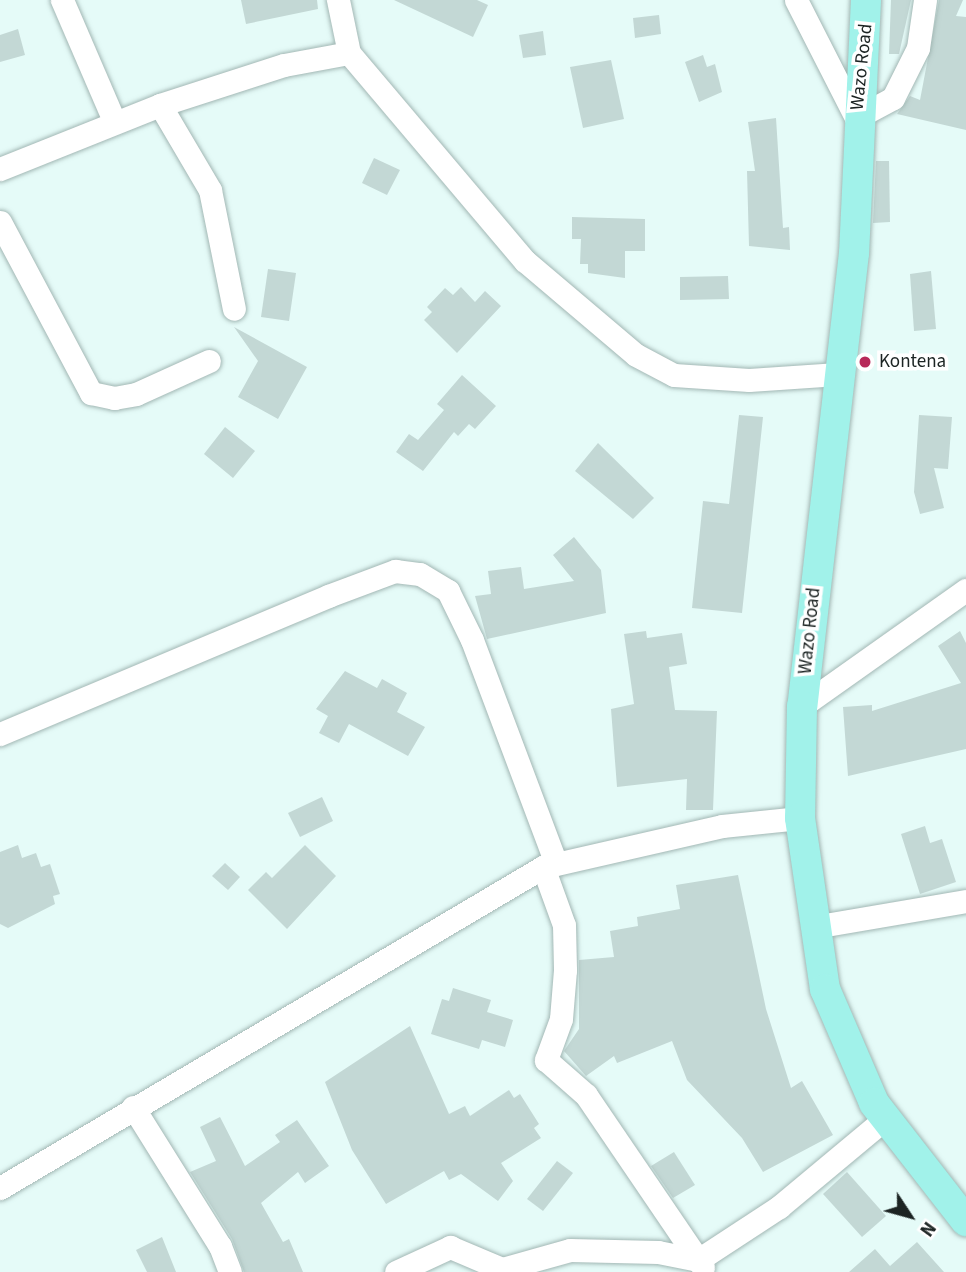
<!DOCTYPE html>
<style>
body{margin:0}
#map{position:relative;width:966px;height:1272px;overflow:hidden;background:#e5fbf8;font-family:"Source Sans 3",sans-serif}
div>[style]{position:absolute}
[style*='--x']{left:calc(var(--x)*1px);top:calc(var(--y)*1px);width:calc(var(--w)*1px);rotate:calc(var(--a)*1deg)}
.building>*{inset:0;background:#c3d8d5}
.roads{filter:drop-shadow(0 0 2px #a2b7b4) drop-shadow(0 0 2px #a2b7b4)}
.minor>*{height:23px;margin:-11.5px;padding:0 11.5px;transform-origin:11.5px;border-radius:11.5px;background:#fff}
.major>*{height:30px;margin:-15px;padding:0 15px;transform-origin:15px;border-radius:15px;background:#a1f2ea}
.dots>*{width:19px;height:19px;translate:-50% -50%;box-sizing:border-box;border:4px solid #fff;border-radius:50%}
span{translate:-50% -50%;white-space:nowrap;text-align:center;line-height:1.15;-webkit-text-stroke:7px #fff;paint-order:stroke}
.street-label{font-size:19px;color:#1c2423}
.poi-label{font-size:19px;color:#1c2423}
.left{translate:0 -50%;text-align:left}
.north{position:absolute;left:875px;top:1181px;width:70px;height:70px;-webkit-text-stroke:5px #fff;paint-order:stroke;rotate:126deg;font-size:19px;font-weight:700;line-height:28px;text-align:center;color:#1c2423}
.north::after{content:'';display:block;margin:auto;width:24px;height:32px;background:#1c2423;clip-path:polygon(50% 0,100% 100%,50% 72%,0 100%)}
</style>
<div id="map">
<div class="building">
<div style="clip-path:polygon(241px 0,317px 0,318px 9px,246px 24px)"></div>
<div style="clip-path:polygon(394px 0,477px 0,488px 5px,473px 37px)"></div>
<div style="clip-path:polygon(891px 0,911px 0,899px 54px,889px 54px)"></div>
<div style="clip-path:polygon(939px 0,963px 0,956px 16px,966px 17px,966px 130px,897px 114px,910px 96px,920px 100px)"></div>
<div style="clip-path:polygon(659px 15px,661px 34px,635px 38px,633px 18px)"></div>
<div style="clip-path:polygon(18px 29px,25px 55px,0 62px,0 35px)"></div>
<div style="clip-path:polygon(543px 31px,546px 55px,523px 58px,519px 35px)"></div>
<div style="clip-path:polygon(703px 55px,707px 67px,715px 64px,722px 92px,699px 102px,685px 62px)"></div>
<div style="clip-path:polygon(611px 60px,624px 119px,583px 128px,570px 67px)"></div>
<div style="clip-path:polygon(776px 118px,783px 228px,789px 227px,790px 250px,749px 246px,747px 171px,755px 171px,748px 122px)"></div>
<div style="clip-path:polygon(374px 158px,400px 170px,387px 195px,362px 183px)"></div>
<div style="clip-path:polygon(876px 161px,889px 161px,890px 222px,873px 223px)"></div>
<div style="clip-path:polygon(572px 217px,645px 219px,645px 251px,625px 251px,625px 278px,588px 273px,588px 264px,580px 264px,581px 239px,572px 239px)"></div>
<div style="clip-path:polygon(268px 269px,296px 273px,289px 321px,261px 317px)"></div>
<div style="clip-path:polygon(931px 271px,936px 329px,914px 331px,910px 274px)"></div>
<div style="clip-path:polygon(728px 276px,729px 299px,680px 300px,680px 277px)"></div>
<div style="clip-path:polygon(461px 287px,475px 302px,485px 291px,501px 306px,457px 353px,424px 320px,432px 312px,427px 307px,445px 288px,453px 295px)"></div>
<div style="clip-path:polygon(234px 327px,307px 367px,278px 419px,238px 397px,258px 361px)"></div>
<div style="clip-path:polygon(462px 375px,496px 406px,475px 429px,469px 424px,458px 436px,454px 432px,423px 471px,396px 452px,409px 434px,418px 440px,444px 410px,437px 404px)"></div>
<div style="clip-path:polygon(739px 415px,763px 417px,742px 613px,692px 608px,703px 501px,729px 504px)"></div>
<div style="clip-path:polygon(919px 415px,952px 417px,948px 469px,934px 468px,944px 508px,920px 514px,914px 492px)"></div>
<div style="clip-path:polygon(225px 427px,255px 451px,233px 478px,204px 454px)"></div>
<div style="clip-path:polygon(598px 443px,654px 498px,633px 519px,575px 471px)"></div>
<div style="clip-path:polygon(574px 537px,601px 570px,606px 613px,487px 639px,475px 596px,491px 594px,488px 571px,521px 567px,524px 589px,574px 581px,553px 555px)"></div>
<div style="clip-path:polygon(646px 631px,647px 638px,682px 633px,687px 664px,669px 667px,675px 710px,717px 711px,713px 810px,686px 810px,687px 779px,617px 787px,611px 709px,634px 704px,624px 634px)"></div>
<div style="clip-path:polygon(960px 631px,966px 643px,966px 749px,848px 776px,843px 707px,872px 705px,872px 711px,961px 683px,938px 646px)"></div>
<div style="clip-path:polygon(345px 671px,377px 688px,382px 679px,407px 693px,397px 712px,425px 727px,408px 756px,349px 724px,339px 743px,319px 733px,328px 716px,316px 709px)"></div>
<div style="clip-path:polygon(322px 797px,333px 821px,300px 837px,288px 813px)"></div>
<div style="clip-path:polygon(925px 826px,930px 843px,942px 839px,956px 882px,920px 894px,901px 834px)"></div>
<div style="clip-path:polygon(18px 845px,22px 858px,36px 853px,41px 867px,50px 864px,60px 894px,53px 896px,55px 904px,8px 928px,0 924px,0 852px)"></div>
<div style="clip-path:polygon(305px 845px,336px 876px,287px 929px,248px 890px,266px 872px,272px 878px)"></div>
<div style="clip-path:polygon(225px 863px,240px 877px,228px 890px,212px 876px)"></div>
<div style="clip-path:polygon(738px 875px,766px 1009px,791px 1088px,802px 1081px,833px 1135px,763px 1172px,742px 1138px,687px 1080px,672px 1041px,617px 1063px,614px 1056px,586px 1076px,564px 1051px,579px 1029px,579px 960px,614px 957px,610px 931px,638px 926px,637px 917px,680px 909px,676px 885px)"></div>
<div style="clip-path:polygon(453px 988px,491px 1000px,487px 1012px,513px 1020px,505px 1047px,482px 1040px,479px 1049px,431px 1034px,442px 999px,449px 1001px)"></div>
<div style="clip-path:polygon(410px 1026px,449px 1114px,465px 1106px,470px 1116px,509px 1090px,514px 1098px,520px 1094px,539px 1124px,534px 1128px,541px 1138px,501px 1163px,513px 1181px,498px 1201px,461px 1174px,449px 1180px,444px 1171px,386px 1204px,352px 1150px,325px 1082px)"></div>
<div style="clip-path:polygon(220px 1117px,245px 1166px,280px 1142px,275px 1135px,297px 1120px,329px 1166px,305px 1183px,298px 1172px,261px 1203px,283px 1242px,289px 1239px,303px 1272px,244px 1272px,232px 1239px,190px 1172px,216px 1161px,200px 1127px)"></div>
<div style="clip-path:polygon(674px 1152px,695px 1185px,673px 1198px,651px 1166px)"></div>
<div style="clip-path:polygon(557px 1161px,573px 1173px,543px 1211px,527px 1199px)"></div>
<div style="clip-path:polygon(847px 1172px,886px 1216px,862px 1237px,823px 1194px)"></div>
<div style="clip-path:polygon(162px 1237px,176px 1272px,147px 1272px,136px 1250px)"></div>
<div style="clip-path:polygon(917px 1242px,944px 1272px,849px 1272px,875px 1249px,890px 1266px)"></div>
</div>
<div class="roads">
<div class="minor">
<div style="--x:62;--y:0;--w:132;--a:66.7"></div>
<div style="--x:338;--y:0;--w:54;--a:78.3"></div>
<div style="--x:796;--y:0;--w:132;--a:63"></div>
<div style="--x:856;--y:118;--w:42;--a:-28.4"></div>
<div style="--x:893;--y:98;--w:56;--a:-63.4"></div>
<div style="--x:918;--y:48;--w:49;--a:-81.7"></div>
<div style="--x:160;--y:105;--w:99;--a:59.5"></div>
<div style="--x:210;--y:190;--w:121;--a:78.6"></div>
<div style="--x:0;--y:169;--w:172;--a:-21.8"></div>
<div style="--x:160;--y:105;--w:130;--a:-17.9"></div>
<div style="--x:284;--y:65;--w:66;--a:-10.5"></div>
<div style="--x:349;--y:53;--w:272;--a:49.8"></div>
<div style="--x:525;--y:261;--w:145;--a:40.3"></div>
<div style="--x:636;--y:355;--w:43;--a:27.8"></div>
<div style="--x:674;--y:375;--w:75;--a:3.8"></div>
<div style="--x:749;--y:380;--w:89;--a:-3.9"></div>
<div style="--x:0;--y:222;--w:194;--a:62"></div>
<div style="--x:91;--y:393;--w:24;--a:12"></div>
<div style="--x:114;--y:398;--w:22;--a:-10"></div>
<div style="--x:136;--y:394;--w:80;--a:-24.3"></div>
<div style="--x:802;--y:706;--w:201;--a:-35.3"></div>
<div style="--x:0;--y:734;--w:356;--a:-22.8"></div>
<div style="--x:328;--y:596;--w:72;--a:-20.5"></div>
<div style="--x:395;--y:571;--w:25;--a:7"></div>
<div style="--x:420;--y:574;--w:33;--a:31"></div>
<div style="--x:448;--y:591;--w:55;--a:63.9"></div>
<div style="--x:472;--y:640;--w:239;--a:69.4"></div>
<div style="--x:543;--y:867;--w:62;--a:70.1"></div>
<div style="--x:564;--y:925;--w:45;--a:88.7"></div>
<div style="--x:565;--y:970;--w:49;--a:94.7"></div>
<div style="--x:561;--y:1019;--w:44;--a:110.1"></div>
<div style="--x:546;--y:1060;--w:53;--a:41.2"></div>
<div style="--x:586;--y:1095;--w:208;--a:55.8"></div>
<div style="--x:814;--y:927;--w:154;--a:-9.7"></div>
<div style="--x:133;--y:1107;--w:164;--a:58"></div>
<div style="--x:220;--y:1246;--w:28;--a:69"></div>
<div style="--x:0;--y:1188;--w:631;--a:-30.59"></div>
<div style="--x:543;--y:867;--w:184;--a:-12.9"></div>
<div style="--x:722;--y:826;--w:78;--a:-5.9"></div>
<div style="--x:396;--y:1272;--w:60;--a:-24.8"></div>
<div style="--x:450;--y:1247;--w:56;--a:22.9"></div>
<div style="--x:502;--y:1269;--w:71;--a:-15.6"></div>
<div style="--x:570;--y:1250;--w:88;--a:1.3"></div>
<div style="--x:658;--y:1252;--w:41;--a:11.3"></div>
<div style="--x:698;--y:1260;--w:97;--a:-33.2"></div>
<div style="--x:779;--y:1207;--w:139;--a:-39.8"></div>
</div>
<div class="major">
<div style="--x:866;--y:0;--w:253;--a:92.7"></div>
<div style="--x:854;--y:253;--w:456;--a:96.5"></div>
<div style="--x:802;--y:706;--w:112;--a:91"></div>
<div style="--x:800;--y:818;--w:173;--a:81.7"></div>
<div style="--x:825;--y:989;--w:124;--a:66.7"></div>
<div style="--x:874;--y:1103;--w:150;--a:52.1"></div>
</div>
</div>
<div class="dots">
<div style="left:865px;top:362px;background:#b72959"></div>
</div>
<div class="street-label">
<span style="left:862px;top:67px;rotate:-84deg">Wazo Road</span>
<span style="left:810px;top:631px;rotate:-84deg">Wazo Road</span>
</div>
<div class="poi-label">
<span class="left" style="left:879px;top:362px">Kontena</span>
</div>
<div class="north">N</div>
</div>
